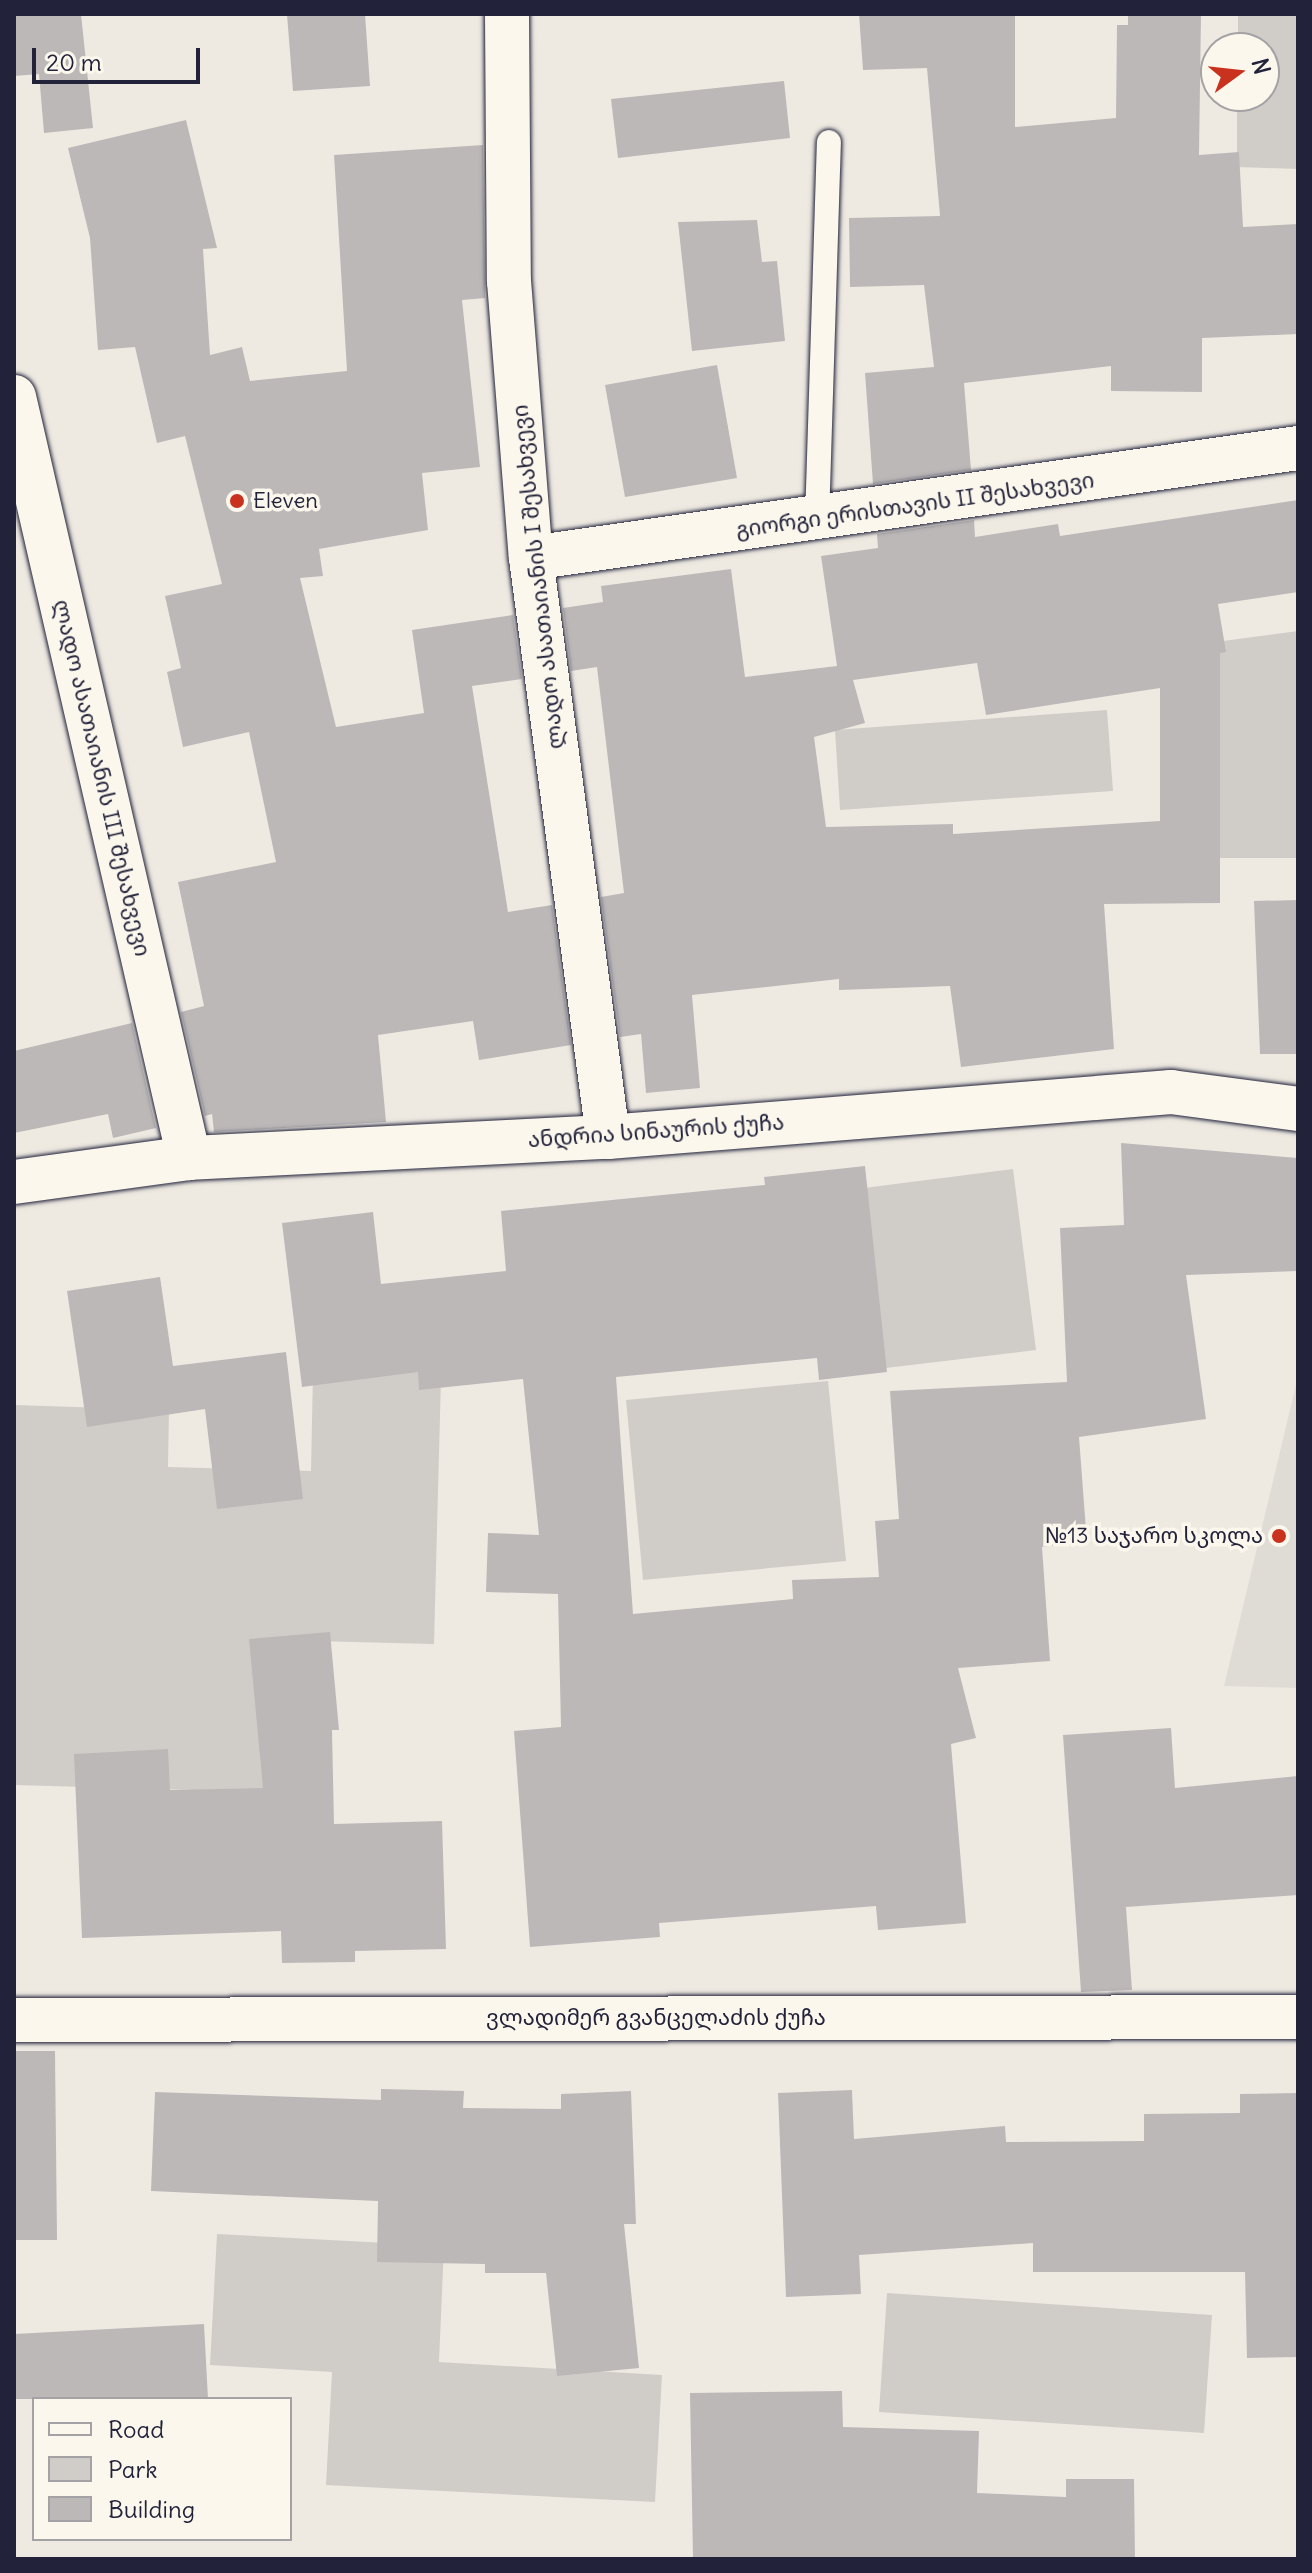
<!DOCTYPE html>
<meta charset="utf-8">
<style>
body{margin:0}
#map{position:relative;width:1312px;height:2573px;overflow:hidden;background:#eeeae2;font-family:Delius,"Noto Sans Georgian",sans-serif}
div>[style]{position:absolute}
[style*='--x']{left:calc(var(--x)*1px);top:calc(var(--y)*1px);width:calc(var(--w)*1px);rotate:calc(var(--a)*1deg)}
.built>*{inset:0;background:#dfdbd5}
.green>*{inset:0;background:#d0cdc9}
.building>*{inset:0;background:#bcb8b8}
.roads{filter:drop-shadow(0 0 2px #22223b) drop-shadow(0 0 2px #22223b)}
.lane>*{height:24px;margin:-12px;padding:0 12px;transform-origin:12px;border-radius:12px;background:#fbf7ec}
.street>*{height:44px;margin:-22px;padding:0 22px;transform-origin:22px;border-radius:22px;background:#fbf7ec}
.dots>*{width:22px;height:22px;translate:-50% -50%;box-sizing:border-box;border:4px solid #fbf7ec;border-radius:50%}
span{translate:-50% -50%;white-space:nowrap;text-align:center;line-height:1.15;-webkit-text-stroke:7px #fbf7ec;paint-order:stroke}
.poi-label{font-size:22px;color:#22223b}
.left{translate:0 -50%;text-align:left}
.right{translate:-100% -50%;text-align:right}
.street-label{font-size:22px;color:#22223b}
.frame{position:absolute;inset:0;border:16px solid #22223b;pointer-events:none}
.legend{position:absolute;left:32px;top:2397px;width:260px;height:144px;box-sizing:border-box;background:#fbf7ec;border:2px solid #a4a2a5;margin:0;padding:10px 14px;list-style:none;font-size:24px;color:#22223b}
.legend li{display:flex;align-items:center;gap:16px;height:40px}
.legend b{width:40px;border:2px solid #a4a2a5}
.north{position:absolute;left:1200px;top:32px;width:80px;height:80px;box-sizing:border-box;background:#fbf7ec;border:2px solid #a4a2a5;border-radius:50%;rotate:75deg;font-size:22px;font-weight:700;line-height:32px;text-align:center;color:#22223b}
.north::after{content:'';display:block;margin:auto;width:28px;height:36px;background:#c8321e;clip-path:polygon(50% 0,100% 100%,50% 72%,0 100%)}
.scale{position:absolute;left:32px;top:48px;width:168px;height:36px;box-sizing:border-box;border:4px solid #22223b;border-top:0;padding-left:10px;font-size:24px;line-height:28px;white-space:nowrap;color:#22223b;-webkit-text-stroke:6px #fbf7ec;paint-order:stroke}
</style>
<div id="map">
<div class="built">
<div style="clip-path:polygon(1296px 1385px,1298px 1688px,1224px 1686px)"></div>
</div>
<div class="green">
<div style="clip-path:polygon(1238px 14px,1298px 14px,1298px 169px,1237px 167px,1237px 96px,1264px 96px,1264px 48px,1238px 48px)"></div>
<div style="clip-path:polygon(1298px 631px,1298px 858px,1194px 858px,1193px 645px)"></div>
<div style="clip-path:polygon(1107px 710px,1113px 791px,840px 810px,835px 730px)"></div>
<div style="clip-path:polygon(1013px 1169px,1036px 1350px,886px 1368px,864px 1188px)"></div>
<div style="clip-path:polygon(442px 1340px,434px 1644px,272px 1640px,268px 1792px,14px 1785px,14px 1405px,169px 1410px,168px 1467px,311px 1471px,313px 1371px)"></div>
<div style="clip-path:polygon(828px 1381px,846px 1561px,643px 1580px,626px 1400px)"></div>
<div style="clip-path:polygon(217px 2234px,444px 2246px,439px 2362px,662px 2375px,655px 2502px,326px 2485px,332px 2372px,210px 2365px)"></div>
<div style="clip-path:polygon(887px 2293px,1212px 2315px,1204px 2433px,879px 2412px)"></div>
</div>
<div class="building">
<div style="clip-path:polygon(14px 14px,81px 14px,93px 128px,44px 133px,39px 74px,14px 76px)"></div>
<div style="clip-path:polygon(287px 14px,365px 14px,370px 86px,293px 91px)"></div>
<div style="clip-path:polygon(859px 14px,1015px 14px,1015px 127px,1116px 118px,1117px 25px,1128px 25px,1128px 14px,1201px 14px,1199px 155px,1239px 152px,1243px 227px,1298px 224px,1298px 334px,1202px 338px,1202px 392px,1111px 391px,1111px 366px,964px 383px,971px 470px,873px 484px,865px 373px,934px 367px,924px 285px,850px 287px,849px 218px,940px 216px,927px 68px,863px 70px)"></div>
<div style="clip-path:polygon(784px 81px,790px 138px,618px 158px,611px 99px)"></div>
<div style="clip-path:polygon(186px 120px,217px 248px,203px 249px,210px 355px,242px 347px,250px 381px,347px 371px,334px 155px,483px 145px,485px 298px,462px 300px,480px 467px,422px 473px,428px 530px,319px 549px,323px 576px,300px 578px,336px 727px,424px 713px,412px 630px,513px 615px,522px 679px,472px 686px,508px 912px,552px 905px,571px 1045px,479px 1060px,473px 1021px,378px 1035px,386px 1122px,214px 1132px,212px 1114px,205px 1116px,181px 1012px,204px 1006px,178px 882px,276px 862px,249px 732px,183px 747px,167px 672px,181px 668px,165px 596px,222px 584px,185px 436px,157px 443px,135px 347px,98px 350px,90px 238px,68px 148px)"></div>
<div style="clip-path:polygon(757px 220px,762px 262px,777px 261px,785px 341px,692px 351px,678px 222px)"></div>
<div style="clip-path:polygon(717px 365px,737px 478px,625px 497px,605px 385px)"></div>
<div style="clip-path:polygon(evenodd,1298px 500px,1298px 592px,1218px 604px,1226px 652px,1220px 653px,1220px 903px,1104px 904px,1114px 1049px,961px 1067px,950px 986px,839px 990px,839px 979px,692px 995px,700px 1088px,646px 1093px,641px 1034px,620px 1037px,601px 897px,624px 893px,597px 667px,571px 671px,563px 608px,603px 602px,601px 586px,731px 569px,745px 677px,837px 666px,821px 556px,878px 548px,877px 534px,974px 520px,975px 537px,1058px 524px,1060px 536px,1298px 500px,977px 663px,986px 715px,1160px 688px,1160px 821px,953px 834px,953px 824px,826px 827px,814px 737px,865px 723px,853px 680px,977px 663px)"></div>
<div style="clip-path:polygon(1298px 900px,1298px 1054px,1260px 1054px,1254px 901px)"></div>
<div style="clip-path:polygon(132px 1023px,156px 1128px,113px 1138px,108px 1114px,14px 1133px,14px 1051px)"></div>
<div style="clip-path:polygon(1121px 1143px,1298px 1158px,1298px 1271px,1186px 1275px,1206px 1419px,1079px 1437px,1087px 1543px,1042px 1547px,1050px 1661px,958px 1668px,976px 1738px,951px 1744px,966px 1923px,878px 1930px,876px 1906px,659px 1923px,660px 1937px,530px 1947px,514px 1731px,561px 1727px,558px 1594px,486px 1592px,488px 1533px,539px 1535px,523px 1379px,419px 1390px,418px 1372px,302px 1387px,282px 1223px,373px 1212px,381px 1284px,506px 1271px,501px 1211px,765px 1185px,764px 1177px,865px 1166px,887px 1372px,819px 1380px,817px 1358px,616px 1377px,633px 1614px,793px 1599px,792px 1580px,879px 1577px,875px 1521px,899px 1519px,890px 1391px,1067px 1382px,1060px 1228px,1124px 1225px)"></div>
<div style="clip-path:polygon(160px 1277px,173px 1366px,286px 1352px,303px 1499px,217px 1509px,205px 1409px,87px 1427px,67px 1291px)"></div>
<div style="clip-path:polygon(330px 1632px,339px 1730px,332px 1730px,334px 1824px,442px 1821px,446px 1949px,355px 1951px,355px 1962px,282px 1963px,281px 1931px,82px 1938px,74px 1754px,168px 1749px,170px 1790px,263px 1788px,249px 1639px)"></div>
<div style="clip-path:polygon(1171px 1728px,1175px 1788px,1298px 1776px,1298px 1895px,1126px 1907px,1132px 1990px,1081px 1992px,1063px 1735px)"></div>
<div style="clip-path:polygon(14px 2051px,55px 2051px,57px 2240px,14px 2240px)"></div>
<div style="clip-path:polygon(381px 2089px,464px 2091px,463px 2108px,561px 2109px,561px 2094px,631px 2091px,636px 2224px,624px 2224px,639px 2368px,557px 2376px,546px 2273px,485px 2273px,485px 2264px,377px 2262px,378px 2201px,151px 2191px,155px 2092px,381px 2100px)"></div>
<div style="clip-path:polygon(852px 2090px,854px 2139px,1005px 2126px,1006px 2142px,1144px 2141px,1144px 2114px,1240px 2113px,1240px 2094px,1298px 2093px,1298px 2357px,1247px 2358px,1245px 2272px,1033px 2272px,1033px 2243px,859px 2255px,861px 2294px,786px 2297px,778px 2093px)"></div>
<div style="clip-path:polygon(204px 2324px,208px 2399px,14px 2399px,14px 2334px)"></div>
<div style="clip-path:polygon(842px 2391px,843px 2427px,979px 2431px,977px 2493px,1066px 2497px,1066px 2479px,1134px 2479px,1135px 2559px,693px 2559px,690px 2393px)"></div>
</div>
<div class="roads">
<div class="lane">
<div style="--x:817;--y:521;--w:379;--a:-88.2"></div>
</div>
<div class="street">
<div style="--x:507;--y:14;--w:267;--a:89.6"></div>
<div style="--x:509;--y:281;--w:278;--a:85.5"></div>
<div style="--x:531;--y:558;--w:584;--a:82.42"></div>
<div style="--x:14;--y:397;--w:781;--a:77.05"></div>
<div style="--x:531;--y:558;--w:775;--a:-8.16"></div>
<div style="--x:14;--y:1182;--w:177;--a:-7.8"></div>
<div style="--x:189;--y:1158;--w:420;--a:-2.9"></div>
<div style="--x:608;--y:1137;--w:565;--a:-4.57"></div>
<div style="--x:1171;--y:1092;--w:128;--a:7.6"></div>
<div style="--x:14;--y:2020;--w:1284;--a:-0.13"></div>
</div>
</div>
<div class="dots">
<div style="left:237px;top:501px;background:#c8321e"></div>
<div style="left:1279px;top:1536px;background:#c8321e"></div>
</div>
<div class="poi-label">
<span class="left" style="left:253px;top:501px">Eleven</span>
<span class="right" style="left:1263px;top:1536px">№13 საჯარო სკოლა</span>
</div>
<div class="street-label">
<span style="left:915px;top:505px;rotate:-8deg">გიორგი ერისთავის II შესახვევი</span>
<span style="left:538px;top:577px;rotate:-96deg">ლადო ასათაიანის I შესახვევი</span>
<span style="left:102px;top:778px;rotate:77deg">ლადო ასათაიანის III შესახვევი</span>
<span style="left:656px;top:1131px;rotate:-4deg">ანდრია სინაურის ქუჩა</span>
<span style="left:656px;top:2018px">ვლადიმერ გვანცელაძის ქუჩა</span>
</div>
<div class="frame"></div>
<ul class="legend">
<li><b style="height:10px;background:#fbf7ec"></b>Road</li>
<li><b style="height:22px;background:#d0cdc9"></b>Park</li>
<li><b style="height:22px;background:#bcb8b8"></b>Building</li>
</ul>
<div class="north">N</div>
<div class="scale">20 m</div>
</div>
